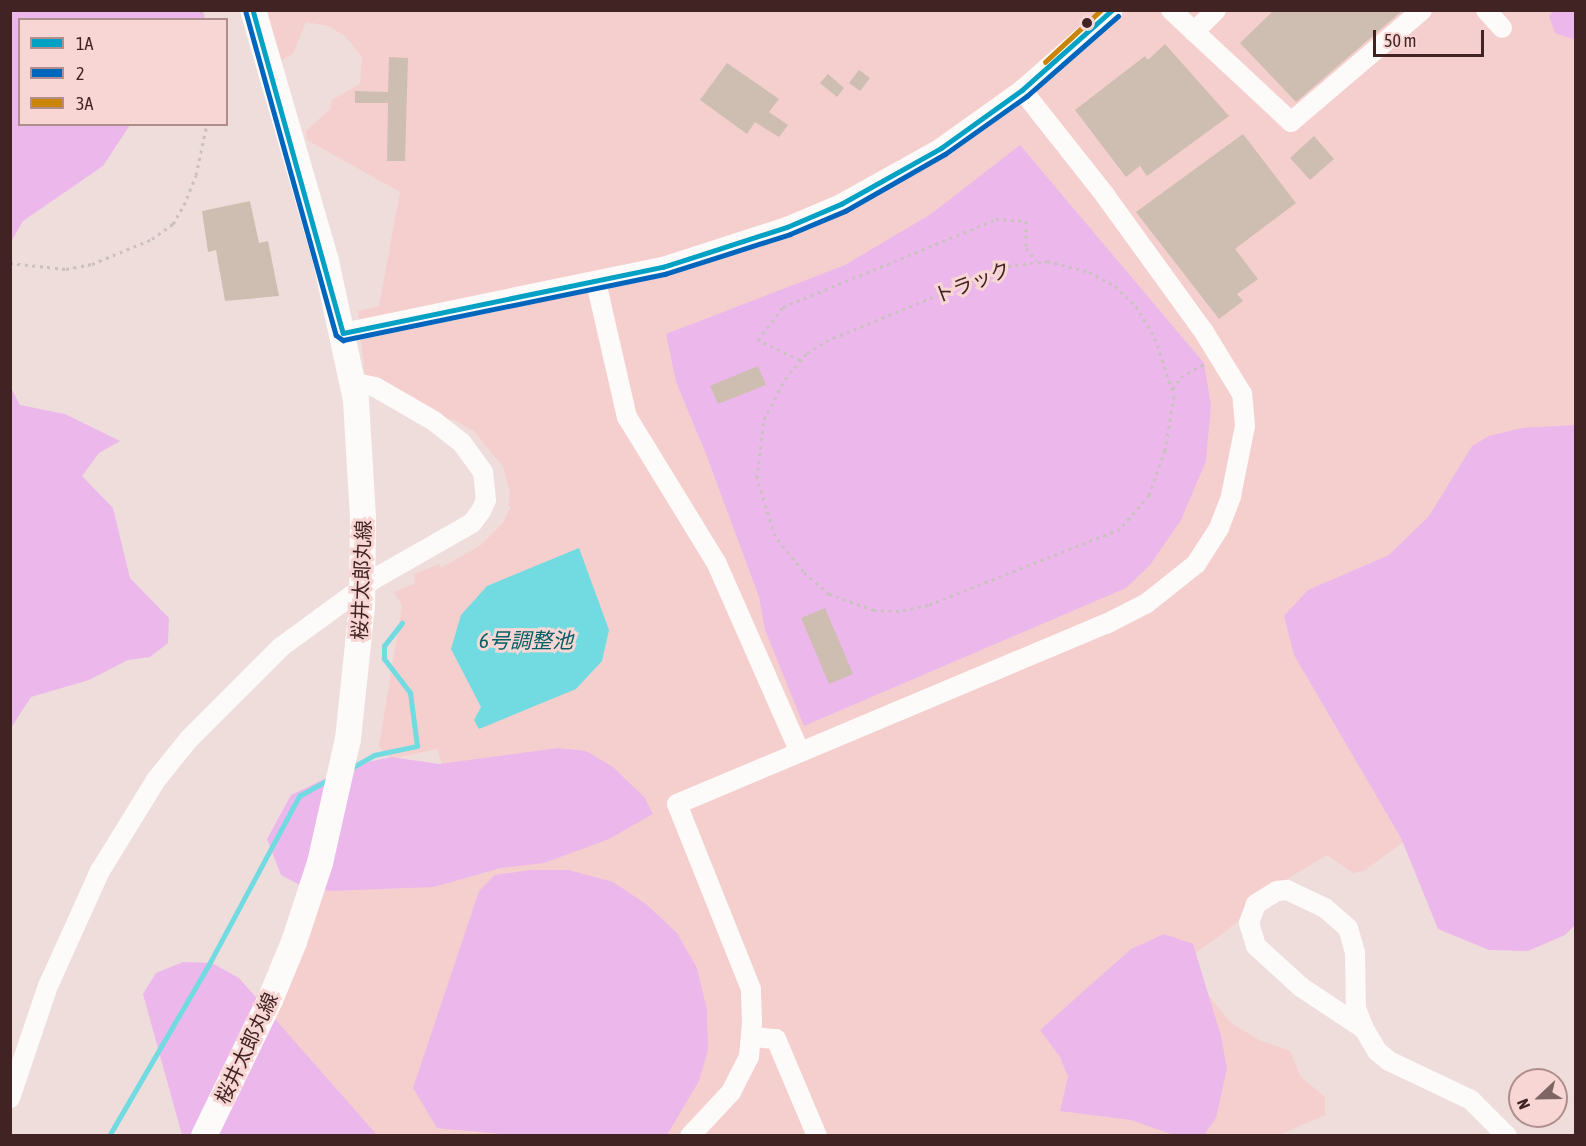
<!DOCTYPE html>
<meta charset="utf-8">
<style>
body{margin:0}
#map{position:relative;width:1586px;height:1146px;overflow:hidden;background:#efdddc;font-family:"Asap Condensed","Noto Sans JP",sans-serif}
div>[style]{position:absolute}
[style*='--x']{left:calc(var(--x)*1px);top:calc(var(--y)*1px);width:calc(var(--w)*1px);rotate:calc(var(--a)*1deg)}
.built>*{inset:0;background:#f5cfcd}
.green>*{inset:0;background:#ecb8ec}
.water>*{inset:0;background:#71dbe1}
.stream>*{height:4.5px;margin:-2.25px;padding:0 2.25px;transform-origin:2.25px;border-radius:2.25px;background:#71dbe1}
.building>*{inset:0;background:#cdbeb1}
.path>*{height:3px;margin-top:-1.5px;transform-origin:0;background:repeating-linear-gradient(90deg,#cac0c0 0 3px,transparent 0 7.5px)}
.minor>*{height:20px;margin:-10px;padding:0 10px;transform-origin:10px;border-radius:10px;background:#fdfafa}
.major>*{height:26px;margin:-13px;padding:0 13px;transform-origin:13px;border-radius:13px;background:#fdfafa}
.bus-1>*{height:4.5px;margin:-2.25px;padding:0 2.25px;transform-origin:2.25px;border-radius:2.25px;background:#03a2c5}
.bus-2>*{height:4.5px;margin:-2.25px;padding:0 2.25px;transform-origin:2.25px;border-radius:2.25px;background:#0065bd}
.bus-3>*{height:4.5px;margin:-2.25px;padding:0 2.25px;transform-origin:2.25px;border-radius:2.25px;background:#ca8509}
.dots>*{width:16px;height:16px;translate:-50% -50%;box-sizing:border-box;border:3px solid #f7d6d4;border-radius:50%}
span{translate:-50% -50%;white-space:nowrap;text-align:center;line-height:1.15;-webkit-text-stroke:6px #f7d6d4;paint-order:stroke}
.street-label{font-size:20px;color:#422323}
.water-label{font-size:21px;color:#036065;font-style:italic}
.frame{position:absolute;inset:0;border:12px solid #422323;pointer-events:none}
.legend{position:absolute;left:18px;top:18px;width:210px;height:108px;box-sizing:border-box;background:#f7d6d4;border:2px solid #af8e8d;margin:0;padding:8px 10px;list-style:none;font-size:18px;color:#422323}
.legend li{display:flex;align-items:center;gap:12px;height:30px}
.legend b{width:30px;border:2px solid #af8e8d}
.north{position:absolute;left:1508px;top:1068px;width:60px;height:60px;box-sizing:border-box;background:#f7d6d4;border:2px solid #af8e8d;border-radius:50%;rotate:248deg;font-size:16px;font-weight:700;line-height:24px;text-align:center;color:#422323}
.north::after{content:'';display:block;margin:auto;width:21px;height:27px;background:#7f6464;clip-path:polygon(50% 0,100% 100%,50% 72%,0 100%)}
.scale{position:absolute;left:1373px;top:30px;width:111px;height:27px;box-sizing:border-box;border:3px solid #422323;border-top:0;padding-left:8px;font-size:18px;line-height:21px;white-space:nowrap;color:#422323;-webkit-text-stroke:4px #f7d6d4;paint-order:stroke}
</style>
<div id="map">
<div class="built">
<div style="clip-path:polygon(261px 11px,1575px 11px,1575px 787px,1432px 821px,1364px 871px,1353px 873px,1327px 855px,1287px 879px,1225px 932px,1171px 970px,1188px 999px,1210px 997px,1230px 1022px,1259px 1040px,1290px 1051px,1301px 1077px,1325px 1097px,1325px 1115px,1277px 1136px,216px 1136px,278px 1012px,337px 858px,445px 774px,437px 749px,391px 759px,379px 746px,402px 605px,394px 592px,415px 583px,414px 574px,439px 564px,441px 568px,481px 545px,503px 523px,511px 506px,508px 506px,510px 492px,503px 467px,474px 431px,454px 420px,397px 408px,366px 385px,358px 311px,379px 306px,400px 192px,307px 140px,306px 131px,330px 109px,332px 100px,360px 84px,362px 57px,345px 36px,328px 26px,306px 22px,293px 54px,275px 64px)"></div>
</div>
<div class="green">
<div style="clip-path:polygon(11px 10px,203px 10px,205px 19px,20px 20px,20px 124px,130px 125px,103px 166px,23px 221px,11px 242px,11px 258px)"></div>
<div style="clip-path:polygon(1553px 11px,1575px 11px,1575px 40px,1555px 33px,1549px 16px)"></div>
<div style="clip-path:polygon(1020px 145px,1204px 363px,1211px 405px,1206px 461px,1181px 520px,1150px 565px,1126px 588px,804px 726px,765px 630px,759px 597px,706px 454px,676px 382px,666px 334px,845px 265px,931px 214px)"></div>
<div style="clip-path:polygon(10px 386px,20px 405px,65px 414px,120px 441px,99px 453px,82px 476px,113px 508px,130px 578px,169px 618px,168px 643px,150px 657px,128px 660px,89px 680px,31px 697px,11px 728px)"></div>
<div style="clip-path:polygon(1575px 425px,1575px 925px,1565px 935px,1528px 951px,1489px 950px,1438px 929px,1401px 838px,1294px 655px,1284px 616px,1308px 590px,1389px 555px,1429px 516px,1472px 446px,1489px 436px,1521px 428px)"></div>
<div style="clip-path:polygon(558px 748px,586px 751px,613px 767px,645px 798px,653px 814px,609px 839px,544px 863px,501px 868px,434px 887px,331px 891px,302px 886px,281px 875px,267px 839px,291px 795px,354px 765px,391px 757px,439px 764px)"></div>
<div style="clip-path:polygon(530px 870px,569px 870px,613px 882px,646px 904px,677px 933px,697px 968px,707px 1010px,708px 1050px,699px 1081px,667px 1135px,523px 1136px,437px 1128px,413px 1088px,479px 891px,495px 875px)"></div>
<div style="clip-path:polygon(1164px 934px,1193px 944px,1221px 1036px,1227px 1069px,1216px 1118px,1204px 1135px,1174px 1135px,1131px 1120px,1060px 1111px,1068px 1077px,1060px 1057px,1040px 1030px,1131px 949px)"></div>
<div style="clip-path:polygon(183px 962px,212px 963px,239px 978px,377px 1135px,182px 1135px,143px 994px,156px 973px)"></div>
</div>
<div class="water">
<div style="clip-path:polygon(579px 548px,609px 630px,602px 661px,576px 689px,479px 729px,474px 720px,481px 707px,451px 649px,461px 615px,487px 586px)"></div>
</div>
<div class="stream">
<div style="--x:351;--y:768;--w:26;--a:-29"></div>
<div style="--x:374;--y:755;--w:44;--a:-11.8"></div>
<div style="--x:417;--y:746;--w:53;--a:-97.5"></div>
<div style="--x:410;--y:693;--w:43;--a:-127.4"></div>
<div style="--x:384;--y:659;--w:13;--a:-90"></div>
<div style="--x:384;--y:646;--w:29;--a:-52"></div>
<div style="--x:109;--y:1136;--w:197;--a:-59.8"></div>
<div style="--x:208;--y:966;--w:193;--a:-61.8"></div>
<div style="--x:299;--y:796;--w:35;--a:-29"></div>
</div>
<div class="building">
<div style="clip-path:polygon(1274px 10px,1403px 10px,1296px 102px,1240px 43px)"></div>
<div style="clip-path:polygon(1165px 44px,1229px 116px,1147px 176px,1140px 166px,1126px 177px,1075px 110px,1145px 56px,1148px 60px)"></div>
<div style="clip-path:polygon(389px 57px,408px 58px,405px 161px,387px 161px,388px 103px,355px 103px,355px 91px,388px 92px)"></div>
<div style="clip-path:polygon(727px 63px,779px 99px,769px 112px,788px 125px,779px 137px,755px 122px,747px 134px,700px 100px)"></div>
<div style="clip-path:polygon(859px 70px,870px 78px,860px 91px,849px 83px)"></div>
<div style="clip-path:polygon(828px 74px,844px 88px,837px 97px,820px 83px)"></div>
<div style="clip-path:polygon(1243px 134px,1296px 203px,1235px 249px,1258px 279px,1237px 294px,1243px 301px,1219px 319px,1136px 212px)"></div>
<div style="clip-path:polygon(1314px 136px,1334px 159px,1310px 180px,1290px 158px)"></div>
<div style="clip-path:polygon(250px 201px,259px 243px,268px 241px,279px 296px,225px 301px,216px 250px,208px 252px,202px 211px)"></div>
<div style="clip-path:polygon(758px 366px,766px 385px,718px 404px,710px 386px)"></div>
<div style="clip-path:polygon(825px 608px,853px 674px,829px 684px,801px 618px)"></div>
</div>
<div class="path">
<div style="--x:201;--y:10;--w:10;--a:79"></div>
<div style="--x:1047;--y:261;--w:43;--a:14.7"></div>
<div style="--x:1089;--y:272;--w:30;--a:28"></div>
<div style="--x:1115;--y:286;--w:29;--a:44"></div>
<div style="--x:1136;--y:306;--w:37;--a:59"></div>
<div style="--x:1155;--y:338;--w:61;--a:71.9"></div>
<div style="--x:1174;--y:396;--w:55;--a:99.5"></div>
<div style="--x:1165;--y:450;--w:48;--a:109.6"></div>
<div style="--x:1149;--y:495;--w:45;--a:130.5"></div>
<div style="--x:1120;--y:529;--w:206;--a:158.4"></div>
<div style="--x:928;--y:605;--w:30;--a:168"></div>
<div style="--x:899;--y:611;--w:25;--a:-178"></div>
<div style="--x:874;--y:610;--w:48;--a:-160.4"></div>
<div style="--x:829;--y:594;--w:35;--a:-139"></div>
<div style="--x:803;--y:571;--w:45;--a:-128.7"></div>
<div style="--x:775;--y:536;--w:61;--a:-107.2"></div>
<div style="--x:757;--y:478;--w:59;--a:-83.2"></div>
<div style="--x:764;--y:419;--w:45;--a:-62.3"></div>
<div style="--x:785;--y:379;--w:34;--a:-50"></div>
<div style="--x:807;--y:353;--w:22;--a:-32"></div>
<div style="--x:826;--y:341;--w:197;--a:-22.4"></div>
<div style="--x:1008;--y:266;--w:39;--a:-7"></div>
<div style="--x:10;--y:263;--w:56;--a:6.1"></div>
<div style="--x:66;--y:269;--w:26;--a:-11"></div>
<div style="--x:92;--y:264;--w:65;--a:-22.6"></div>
<div style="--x:152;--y:239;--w:26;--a:-36"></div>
<div style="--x:173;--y:224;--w:22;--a:-60"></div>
<div style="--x:184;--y:205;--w:32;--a:-68"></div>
<div style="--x:196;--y:175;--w:52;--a:-77.8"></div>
<div style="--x:800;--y:360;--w:47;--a:-154.5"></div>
<div style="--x:758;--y:340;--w:41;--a:-52.9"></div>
<div style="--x:783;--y:307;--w:230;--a:-22.4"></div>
<div style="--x:996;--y:219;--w:30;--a:4"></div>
<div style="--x:1026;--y:221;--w:27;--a:90"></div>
<div style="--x:1026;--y:248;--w:16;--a:52"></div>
<div style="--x:1173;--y:389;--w:14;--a:-56"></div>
<div style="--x:1181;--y:377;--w:29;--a:-29"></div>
</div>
<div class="minor">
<div style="--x:1171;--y:10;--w:164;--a:43"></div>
<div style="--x:1291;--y:122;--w:172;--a:-40.5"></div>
<div style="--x:1486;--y:10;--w:24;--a:48"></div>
<div style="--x:1194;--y:32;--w:31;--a:-45"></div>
<div style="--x:596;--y:282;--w:139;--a:77.1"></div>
<div style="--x:627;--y:417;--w:170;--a:58.5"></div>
<div style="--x:716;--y:562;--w:206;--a:66.2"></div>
<div style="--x:343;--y:333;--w:327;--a:-11.7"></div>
<div style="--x:663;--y:267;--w:130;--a:-17.9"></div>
<div style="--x:787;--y:227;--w:59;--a:-23.1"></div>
<div style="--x:841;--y:204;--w:115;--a:-29.2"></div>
<div style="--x:941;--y:148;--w:100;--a:-35.6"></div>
<div style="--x:1022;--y:90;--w:121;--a:-41.3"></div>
<div style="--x:1287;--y:890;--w:42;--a:25.3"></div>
<div style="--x:1325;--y:908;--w:30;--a:41"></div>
<div style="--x:1348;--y:928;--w:26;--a:74"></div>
<div style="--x:1355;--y:953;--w:55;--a:89"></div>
<div style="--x:1356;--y:1008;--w:22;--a:69"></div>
<div style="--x:1364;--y:1029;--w:76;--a:-146.3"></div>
<div style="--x:1301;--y:987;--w:61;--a:-137.7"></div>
<div style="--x:1256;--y:946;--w:24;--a:-107"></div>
<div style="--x:1249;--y:923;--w:20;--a:-70"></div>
<div style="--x:1256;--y:904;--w:25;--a:-32"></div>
<div style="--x:1277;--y:891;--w:10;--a:-6"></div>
<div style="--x:1364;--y:1029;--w:26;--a:59"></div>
<div style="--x:1377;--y:1051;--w:16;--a:40"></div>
<div style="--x:1389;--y:1061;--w:91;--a:25.4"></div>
<div style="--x:1471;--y:1100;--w:51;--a:45"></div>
<div style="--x:752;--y:1037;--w:24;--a:5"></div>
<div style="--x:776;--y:1039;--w:105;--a:67.1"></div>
<div style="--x:10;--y:1098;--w:118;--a:-71.3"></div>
<div style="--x:48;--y:986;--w:126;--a:-65.7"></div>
<div style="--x:100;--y:871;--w:107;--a:-58.4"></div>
<div style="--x:156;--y:780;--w:53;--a:-51.2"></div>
<div style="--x:189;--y:739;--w:130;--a:-45"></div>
<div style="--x:281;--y:647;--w:115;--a:-36.2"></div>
<div style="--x:374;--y:579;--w:113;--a:-29.7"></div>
<div style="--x:472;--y:523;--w:15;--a:-53"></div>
<div style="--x:481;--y:511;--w:12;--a:-66"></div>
<div style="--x:486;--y:500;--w:28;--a:-96"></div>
<div style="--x:483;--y:472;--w:36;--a:-126"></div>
<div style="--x:462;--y:443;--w:36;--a:-142"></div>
<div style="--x:434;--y:421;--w:68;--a:-150"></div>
<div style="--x:375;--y:387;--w:24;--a:-168"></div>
<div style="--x:690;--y:1136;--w:60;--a:-47"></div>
<div style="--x:731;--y:1092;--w:39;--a:-63"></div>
<div style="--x:749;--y:1057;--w:35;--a:-85"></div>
<div style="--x:752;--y:1022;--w:33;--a:-92"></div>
<div style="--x:751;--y:989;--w:199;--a:-111.8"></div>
<div style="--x:677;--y:804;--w:465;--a:-22.8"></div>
<div style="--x:1106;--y:624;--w:46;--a:-27.1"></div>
<div style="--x:1147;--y:603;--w:63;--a:-38.5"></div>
<div style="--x:1196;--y:564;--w:43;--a:-57.4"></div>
<div style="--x:1219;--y:528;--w:34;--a:-69"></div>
<div style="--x:1231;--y:496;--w:71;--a:-78.7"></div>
<div style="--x:1245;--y:426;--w:32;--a:-95"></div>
<div style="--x:1242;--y:394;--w:73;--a:-121.5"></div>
<div style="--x:1204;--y:332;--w:169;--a:-125.9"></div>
<div style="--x:1105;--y:195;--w:134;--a:-128.3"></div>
</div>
<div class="major">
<div style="--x:204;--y:1136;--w:151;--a:-64.1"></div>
<div style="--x:270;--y:1000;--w:63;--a:-67.5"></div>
<div style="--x:294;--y:942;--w:83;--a:-71.8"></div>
<div style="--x:320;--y:863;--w:127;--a:-77.3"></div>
<div style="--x:348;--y:739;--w:135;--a:-84"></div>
<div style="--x:362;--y:605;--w:87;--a:-89.3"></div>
<div style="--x:363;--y:518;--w:118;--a:-93.4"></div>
<div style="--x:356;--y:400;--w:142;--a:-102.2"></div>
<div style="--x:326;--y:261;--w:261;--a:-106.2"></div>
</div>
<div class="bus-1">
<div style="--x:253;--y:10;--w:335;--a:74.4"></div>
<div style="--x:343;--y:333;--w:327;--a:-11.7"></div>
<div style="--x:663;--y:267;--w:130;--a:-17.9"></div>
<div style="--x:787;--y:227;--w:59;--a:-23.1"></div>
<div style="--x:841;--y:204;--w:115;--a:-29.2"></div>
<div style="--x:941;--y:148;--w:100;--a:-35.6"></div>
<div style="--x:1022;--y:90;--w:120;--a:-41.6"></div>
</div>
<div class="bus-2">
<div style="--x:246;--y:12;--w:335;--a:74.4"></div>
<div style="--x:336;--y:335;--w:9;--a:36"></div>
<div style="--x:343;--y:340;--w:329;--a:-11.6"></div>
<div style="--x:665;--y:274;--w:131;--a:-17.7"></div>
<div style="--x:790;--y:234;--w:60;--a:-22.7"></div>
<div style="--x:845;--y:211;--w:115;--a:-29.7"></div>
<div style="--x:945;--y:154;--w:100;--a:-35.3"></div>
<div style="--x:1027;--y:96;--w:121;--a:-41.3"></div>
</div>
<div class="bus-3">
<div style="--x:1045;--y:62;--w:76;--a:-42.9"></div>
</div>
<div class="dots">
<div style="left:1087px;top:23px;background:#422323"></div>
</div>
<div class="street-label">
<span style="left:972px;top:282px;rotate:-21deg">トラック</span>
<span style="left:361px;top:580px;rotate:-88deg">桜井太郎丸線</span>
<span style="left:246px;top:1048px;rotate:-65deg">桜井太郎丸線</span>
</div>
<div class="water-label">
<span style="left:526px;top:640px">6号調整池</span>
</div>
<div class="frame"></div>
<ul class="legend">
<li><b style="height:8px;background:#03a2c5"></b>1A</li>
<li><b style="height:8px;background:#0065bd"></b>2</li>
<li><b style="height:8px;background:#ca8509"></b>3A</li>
</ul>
<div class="north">N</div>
<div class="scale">50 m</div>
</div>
